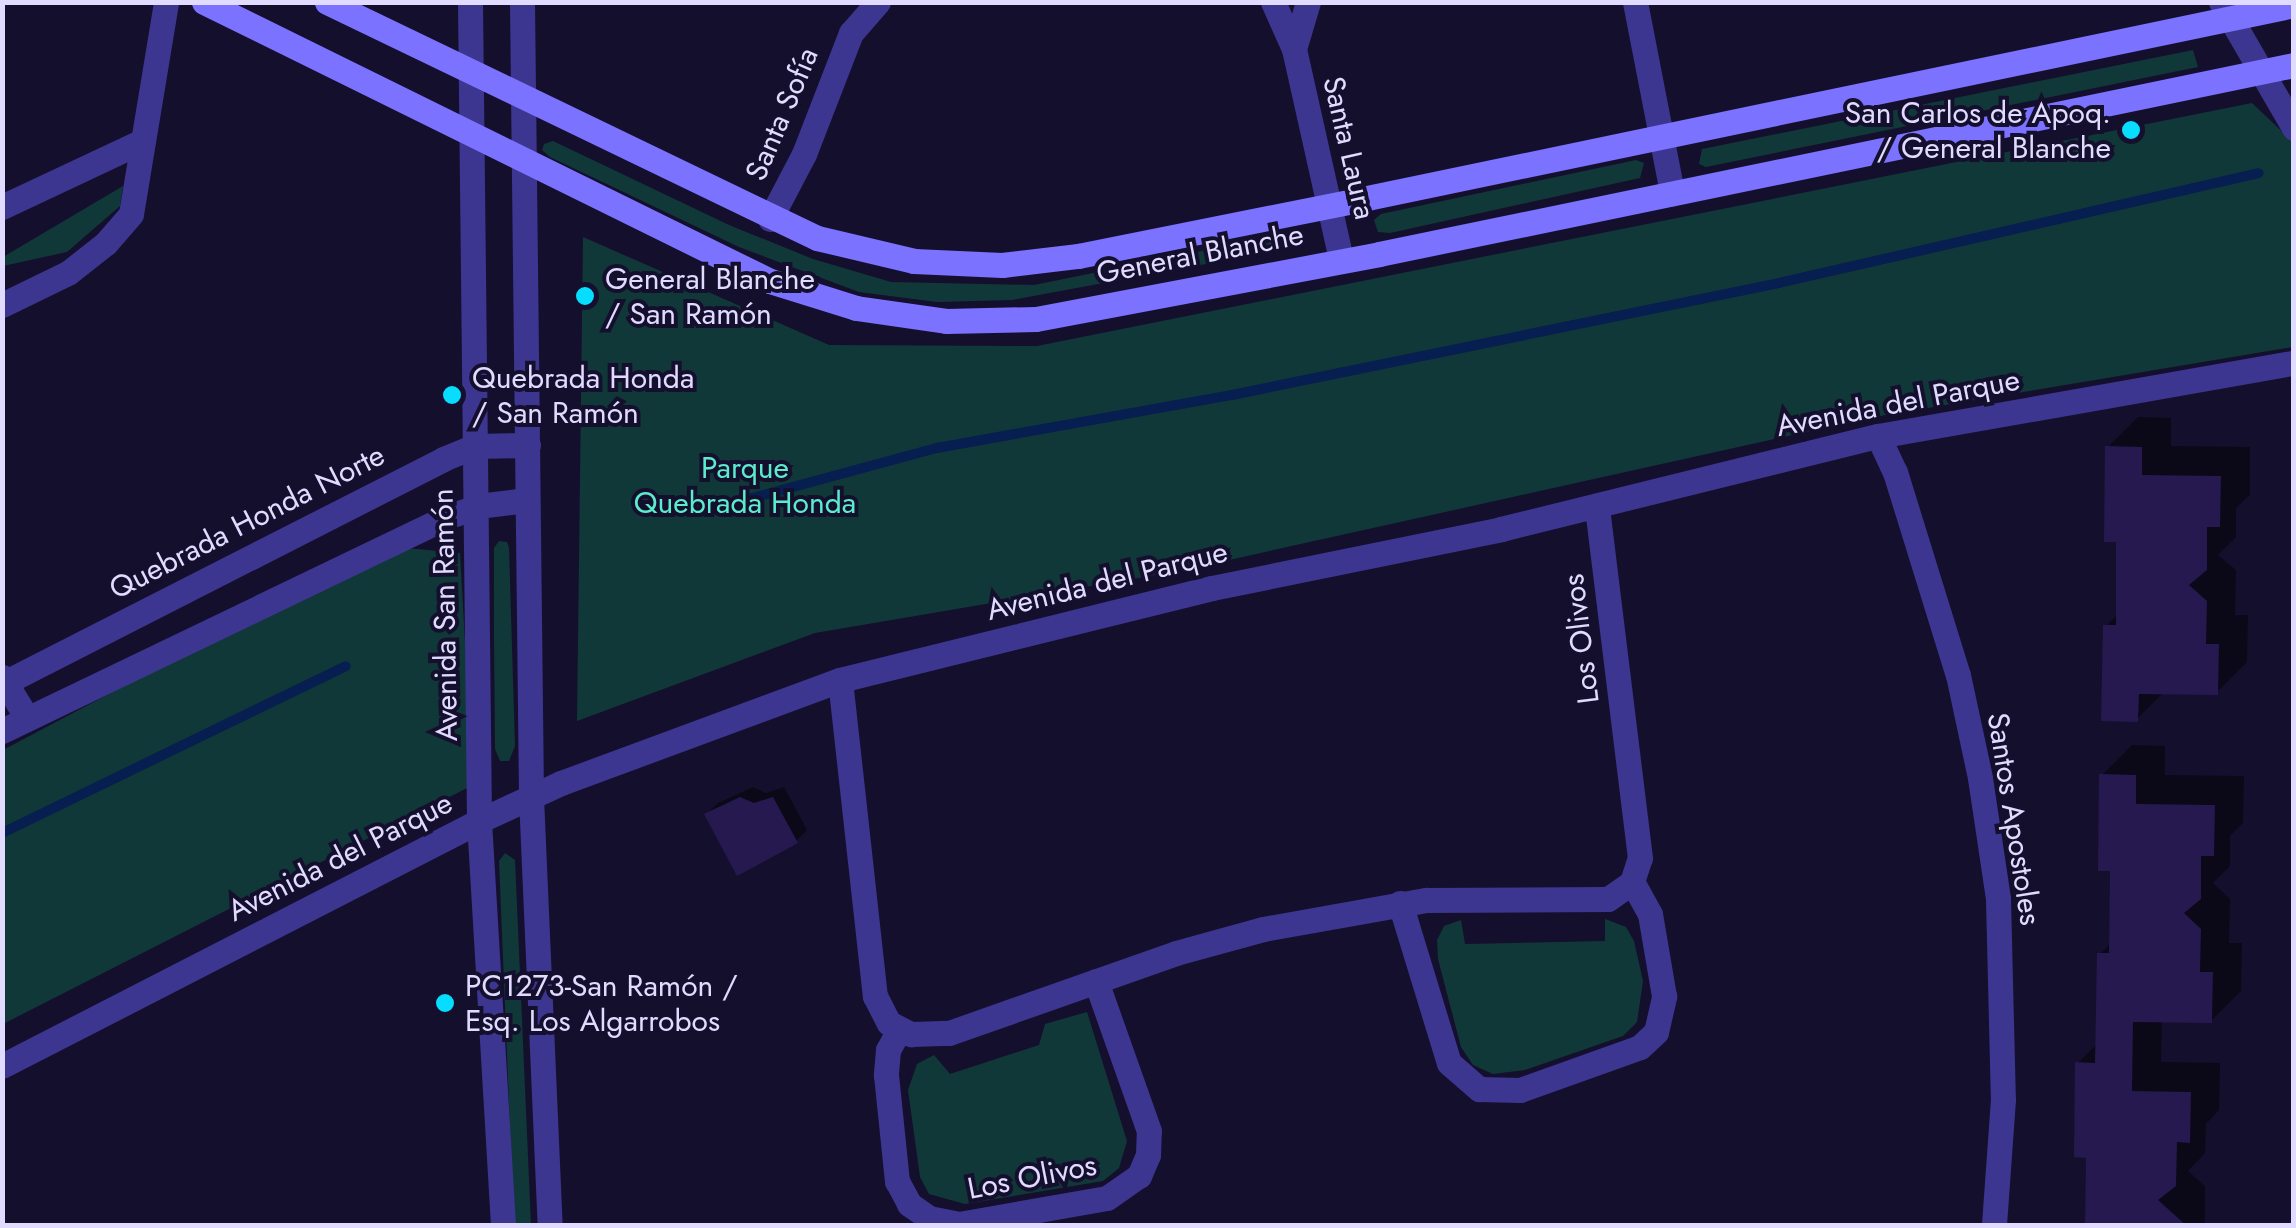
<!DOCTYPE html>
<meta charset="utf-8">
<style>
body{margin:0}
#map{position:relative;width:2296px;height:1228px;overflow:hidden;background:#150f2e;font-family:Jost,sans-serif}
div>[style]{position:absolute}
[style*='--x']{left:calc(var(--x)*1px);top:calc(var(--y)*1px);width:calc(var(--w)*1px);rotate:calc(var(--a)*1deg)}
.green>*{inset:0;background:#113838}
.shadow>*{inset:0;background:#0007}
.stream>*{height:10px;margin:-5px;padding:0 5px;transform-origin:5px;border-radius:5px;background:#061e50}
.building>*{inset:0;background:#261950}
.minor>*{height:25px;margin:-12.5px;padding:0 12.5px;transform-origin:12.5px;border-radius:12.5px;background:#3d3691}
.tertiary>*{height:25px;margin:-12.5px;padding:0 12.5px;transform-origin:12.5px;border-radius:12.5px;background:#3d3691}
.secondary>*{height:25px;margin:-12.5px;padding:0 12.5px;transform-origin:12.5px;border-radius:12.5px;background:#7b72ff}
.dots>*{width:28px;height:28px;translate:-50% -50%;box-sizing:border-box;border:5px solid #150f2e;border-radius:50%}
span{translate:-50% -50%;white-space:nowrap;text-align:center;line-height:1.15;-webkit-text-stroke:8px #150f2e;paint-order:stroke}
.poi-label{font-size:30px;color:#e1dbff}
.right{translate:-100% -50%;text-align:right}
.left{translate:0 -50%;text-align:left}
.street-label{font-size:30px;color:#e1dbff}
.park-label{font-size:30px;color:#5beccd}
.frame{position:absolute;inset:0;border:5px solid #e1dbff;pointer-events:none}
</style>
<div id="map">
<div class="green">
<div style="clip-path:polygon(2193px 50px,2198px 67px,1706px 167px,1699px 164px,1702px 149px)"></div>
<div style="clip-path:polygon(2252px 103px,2293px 142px,2293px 347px,1874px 417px,1179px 571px,815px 633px,577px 721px,583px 237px,829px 345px,1037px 346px)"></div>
<div style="clip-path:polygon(553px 141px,729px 225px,813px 259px,891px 282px,1034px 285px,1295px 232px,1304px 235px,1306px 241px,1303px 246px,1012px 300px,937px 302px,859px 292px,739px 247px,550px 157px,542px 150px,544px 144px)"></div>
<div style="clip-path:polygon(1636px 160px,1644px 163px,1640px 178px,1390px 233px,1378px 232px,1374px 220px,1381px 214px)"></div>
<div style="clip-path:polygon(123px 186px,120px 206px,67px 252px,3px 266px,3px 257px)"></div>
<div style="clip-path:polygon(499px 541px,507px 542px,509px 548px,515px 746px,509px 761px,500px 761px,495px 749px,494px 637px,494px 548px)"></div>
<div style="clip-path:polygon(406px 548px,460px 553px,473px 785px,3px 1024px,3px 750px,279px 604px)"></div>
<div style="clip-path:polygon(505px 853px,515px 860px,531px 1225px,514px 1225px,499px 861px)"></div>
<div style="clip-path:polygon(1605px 919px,1626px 927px,1634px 941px,1643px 981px,1637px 1022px,1623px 1036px,1525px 1070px,1493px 1074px,1473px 1065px,1461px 1047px,1438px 959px,1437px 940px,1444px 926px,1461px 920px,1465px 944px,1605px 941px)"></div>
<div style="clip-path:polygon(1087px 1012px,1127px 1141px,1119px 1168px,1103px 1181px,965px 1204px,929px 1194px,920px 1177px,908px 1090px,917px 1064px,934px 1055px,950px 1074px,1039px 1045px,1045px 1024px)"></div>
</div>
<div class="shadow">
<div style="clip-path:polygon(2138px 417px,2171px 418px,2171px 446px,2250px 447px,2250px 495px,2236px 508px,2236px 537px,2218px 555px,2236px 570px,2235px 615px,2248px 615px,2247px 662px,2217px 692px,2164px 692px,2137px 719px,2106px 626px,2118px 614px,2119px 539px,2108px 447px)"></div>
<div style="clip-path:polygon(2132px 745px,2165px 746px,2165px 775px,2244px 776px,2243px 823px,2230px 836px,2230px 866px,2213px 883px,2230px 899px,2229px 943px,2242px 943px,2241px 991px,2211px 1021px,2162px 1020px,2161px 1062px,2220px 1063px,2219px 1110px,2206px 1124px,2205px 1153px,2188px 1171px,2205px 1186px,2205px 1226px,2088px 1226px,2089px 1155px,2078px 1063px,2098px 1043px,2100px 954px,2112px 942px,2113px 869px,2102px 775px)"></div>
<div style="clip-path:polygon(753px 787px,766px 793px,784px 787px,807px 830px,796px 841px,707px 814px,718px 803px)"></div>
</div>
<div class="stream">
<div style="--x:701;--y:512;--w:245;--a:-15.2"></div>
<div style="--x:937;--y:448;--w:300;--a:-10.2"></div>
<div style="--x:1232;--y:395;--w:558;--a:-11.57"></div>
<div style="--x:1779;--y:283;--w:492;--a:-12.9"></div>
<div style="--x:2;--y:833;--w:382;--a:-25.9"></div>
</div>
<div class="building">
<div style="clip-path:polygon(2105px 446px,2142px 447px,2142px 475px,2221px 476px,2220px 527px,2207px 527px,2207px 570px,2189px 585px,2207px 601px,2206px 644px,2219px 644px,2218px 695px,2139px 694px,2138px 722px,2101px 721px,2103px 625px,2116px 625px,2116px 542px,2104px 542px)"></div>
<div style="clip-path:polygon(2099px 774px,2136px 775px,2136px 804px,2215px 805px,2214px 856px,2201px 856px,2201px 899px,2184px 913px,2201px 929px,2200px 972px,2213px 972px,2212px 1023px,2133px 1022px,2132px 1091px,2191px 1092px,2190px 1143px,2177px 1142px,2176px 1186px,2158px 1200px,2187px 1226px,2085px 1226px,2086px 1158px,2074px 1157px,2075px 1062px,2095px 1063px,2097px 953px,2109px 953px,2110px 871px,2098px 871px)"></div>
<div style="clip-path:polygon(740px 797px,754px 803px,773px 797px,798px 843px,737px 876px,704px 814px)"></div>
</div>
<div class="minor">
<div style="--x:1273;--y:2;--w:51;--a:65.9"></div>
<div style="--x:1294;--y:49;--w:216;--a:77.4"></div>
<div style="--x:1635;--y:2;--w:195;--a:79"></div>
<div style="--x:1294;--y:49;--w:49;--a:-73.4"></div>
<div style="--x:2;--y:207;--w:155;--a:-25.2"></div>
<div style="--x:770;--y:219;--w:73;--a:-62.4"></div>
<div style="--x:804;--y:154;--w:130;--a:-68.8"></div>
<div style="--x:851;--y:33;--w:41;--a:-48.9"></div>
<div style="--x:2;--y:305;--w:73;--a:-25.9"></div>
<div style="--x:68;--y:273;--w:48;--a:-38.3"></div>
<div style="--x:106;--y:243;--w:38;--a:-49"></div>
<div style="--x:131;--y:214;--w:215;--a:-80.6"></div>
<div style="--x:1878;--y:436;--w:40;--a:65"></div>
<div style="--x:1895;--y:472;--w:213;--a:72.8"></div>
<div style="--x:1958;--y:675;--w:105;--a:77.9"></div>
<div style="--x:1980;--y:778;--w:122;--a:81.5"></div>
<div style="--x:1998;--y:899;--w:200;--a:88.6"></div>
<div style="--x:2003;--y:1099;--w:127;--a:94.1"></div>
<div style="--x:2;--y:677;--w:48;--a:58.6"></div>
<div style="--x:840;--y:680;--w:318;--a:83.7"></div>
<div style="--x:875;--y:996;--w:30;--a:63"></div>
<div style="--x:889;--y:1023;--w:25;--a:27"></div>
<div style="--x:911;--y:1034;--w:38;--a:-2"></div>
<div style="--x:949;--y:1033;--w:241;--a:-19.4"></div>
<div style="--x:1176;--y:953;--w:90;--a:-15.4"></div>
<div style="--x:1263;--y:929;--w:166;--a:-10.1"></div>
<div style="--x:1426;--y:900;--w:182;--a:-0.3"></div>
<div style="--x:1608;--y:899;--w:29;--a:-35"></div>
<div style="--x:1632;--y:882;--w:25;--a:-72"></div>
<div style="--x:1640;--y:858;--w:355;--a:-97"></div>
<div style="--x:1400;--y:903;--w:167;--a:73"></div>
<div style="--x:1449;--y:1063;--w:40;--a:41"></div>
<div style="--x:1479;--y:1089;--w:41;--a:1.4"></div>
<div style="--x:1520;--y:1090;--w:127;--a:-19.7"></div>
<div style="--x:1640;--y:1047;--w:22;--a:-43"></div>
<div style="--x:1656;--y:1032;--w:37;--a:-77"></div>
<div style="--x:1664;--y:996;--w:83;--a:-99.7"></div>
<div style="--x:1650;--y:914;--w:37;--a:-119"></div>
<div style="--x:899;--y:1030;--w:23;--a:119"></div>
<div style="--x:888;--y:1050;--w:25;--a:95"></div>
<div style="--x:886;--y:1075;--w:107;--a:84.1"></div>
<div style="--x:897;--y:1181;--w:26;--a:62"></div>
<div style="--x:909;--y:1204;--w:24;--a:35"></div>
<div style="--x:929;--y:1218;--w:31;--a:11"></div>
<div style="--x:959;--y:1224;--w:150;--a:-10"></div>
<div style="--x:1107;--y:1198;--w:39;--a:-35"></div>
<div style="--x:1139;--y:1176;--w:23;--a:-67"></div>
<div style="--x:1148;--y:1155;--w:24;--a:-88"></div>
<div style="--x:1149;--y:1131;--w:159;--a:-109.5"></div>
<div style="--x:2;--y:1066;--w:536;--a:-27.19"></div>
<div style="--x:479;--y:821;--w:90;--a:-24.9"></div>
<div style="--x:561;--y:783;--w:297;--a:-20.3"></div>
<div style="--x:840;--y:680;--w:383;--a:-13.9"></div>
<div style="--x:1212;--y:588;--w:295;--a:-11.5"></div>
<div style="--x:1501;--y:529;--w:388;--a:-13.9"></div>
<div style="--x:1878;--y:436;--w:422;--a:-10"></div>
</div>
<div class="tertiary">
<div style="--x:470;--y:2;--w:819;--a:89.37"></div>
<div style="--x:479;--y:821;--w:406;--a:86.6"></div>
<div style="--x:522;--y:2;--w:795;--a:89.35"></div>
<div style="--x:531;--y:797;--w:429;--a:87.5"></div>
<div style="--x:2221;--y:2;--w:146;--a:59.9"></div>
<div style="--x:2;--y:684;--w:495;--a:-27"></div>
<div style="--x:443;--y:459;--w:35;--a:-22"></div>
<div style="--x:475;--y:446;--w:53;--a:-1.1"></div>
<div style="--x:2;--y:731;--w:491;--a:-25.7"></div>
<div style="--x:444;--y:518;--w:36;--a:-19"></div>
<div style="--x:478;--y:506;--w:49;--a:-7"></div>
</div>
<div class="secondary">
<div style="--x:204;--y:2;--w:631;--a:26.24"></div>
<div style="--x:770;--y:281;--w:90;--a:17.4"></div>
<div style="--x:856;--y:308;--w:91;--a:8.2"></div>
<div style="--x:946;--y:321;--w:90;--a:-1.3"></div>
<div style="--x:1036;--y:319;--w:349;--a:-10.7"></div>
<div style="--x:1379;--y:254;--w:934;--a:-11.67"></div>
<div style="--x:327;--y:2;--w:544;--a:25.72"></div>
<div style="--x:817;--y:238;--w:100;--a:13.3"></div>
<div style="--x:914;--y:261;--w:88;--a:2.6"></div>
<div style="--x:1002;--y:265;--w:77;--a:-6.8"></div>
<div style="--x:1078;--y:256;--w:295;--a:-11.3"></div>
<div style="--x:1367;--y:198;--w:947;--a:-11.76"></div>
</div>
<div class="dots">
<div style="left:2131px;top:130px;background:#07ddff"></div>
<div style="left:585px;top:296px;background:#07ddff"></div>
<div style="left:452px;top:395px;background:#07ddff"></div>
<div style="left:445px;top:1003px;background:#07ddff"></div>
</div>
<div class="poi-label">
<span class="right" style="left:2111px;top:130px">San Carlos de Apoq.<br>/ General Blanche</span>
<span class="left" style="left:605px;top:296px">General Blanche<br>/ San Ramón</span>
<span class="left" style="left:472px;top:395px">Quebrada Honda<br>/ San Ramón</span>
<span class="left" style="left:465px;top:1003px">PC1273-San Ramón /<br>Esq. Los Algarrobos</span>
</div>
<div class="street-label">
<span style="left:782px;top:114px;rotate:-67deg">Santa Sofía</span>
<span style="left:1349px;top:148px;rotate:77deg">Santa Laura</span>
<span style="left:1200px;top:254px;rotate:-11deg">General Blanche</span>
<span style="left:1898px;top:403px;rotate:-11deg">Avenida del Parque</span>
<span style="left:247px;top:522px;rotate:-27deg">Quebrada Honda Norte</span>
<span style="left:1107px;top:581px;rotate:-14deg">Avenida del Parque</span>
<span style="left:445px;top:615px;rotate:-91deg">Avenida San Ramón</span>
<span style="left:1581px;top:639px;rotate:-97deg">Los Olivos</span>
<span style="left:2014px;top:819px;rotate:81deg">Santos Apostoles</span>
<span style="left:340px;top:857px;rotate:-27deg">Avenida del Parque</span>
<span style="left:1032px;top:1177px;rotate:-11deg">Los Olivos</span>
</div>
<div class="park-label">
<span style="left:745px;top:485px">Parque<br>Quebrada Honda</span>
</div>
<div class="frame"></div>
</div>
